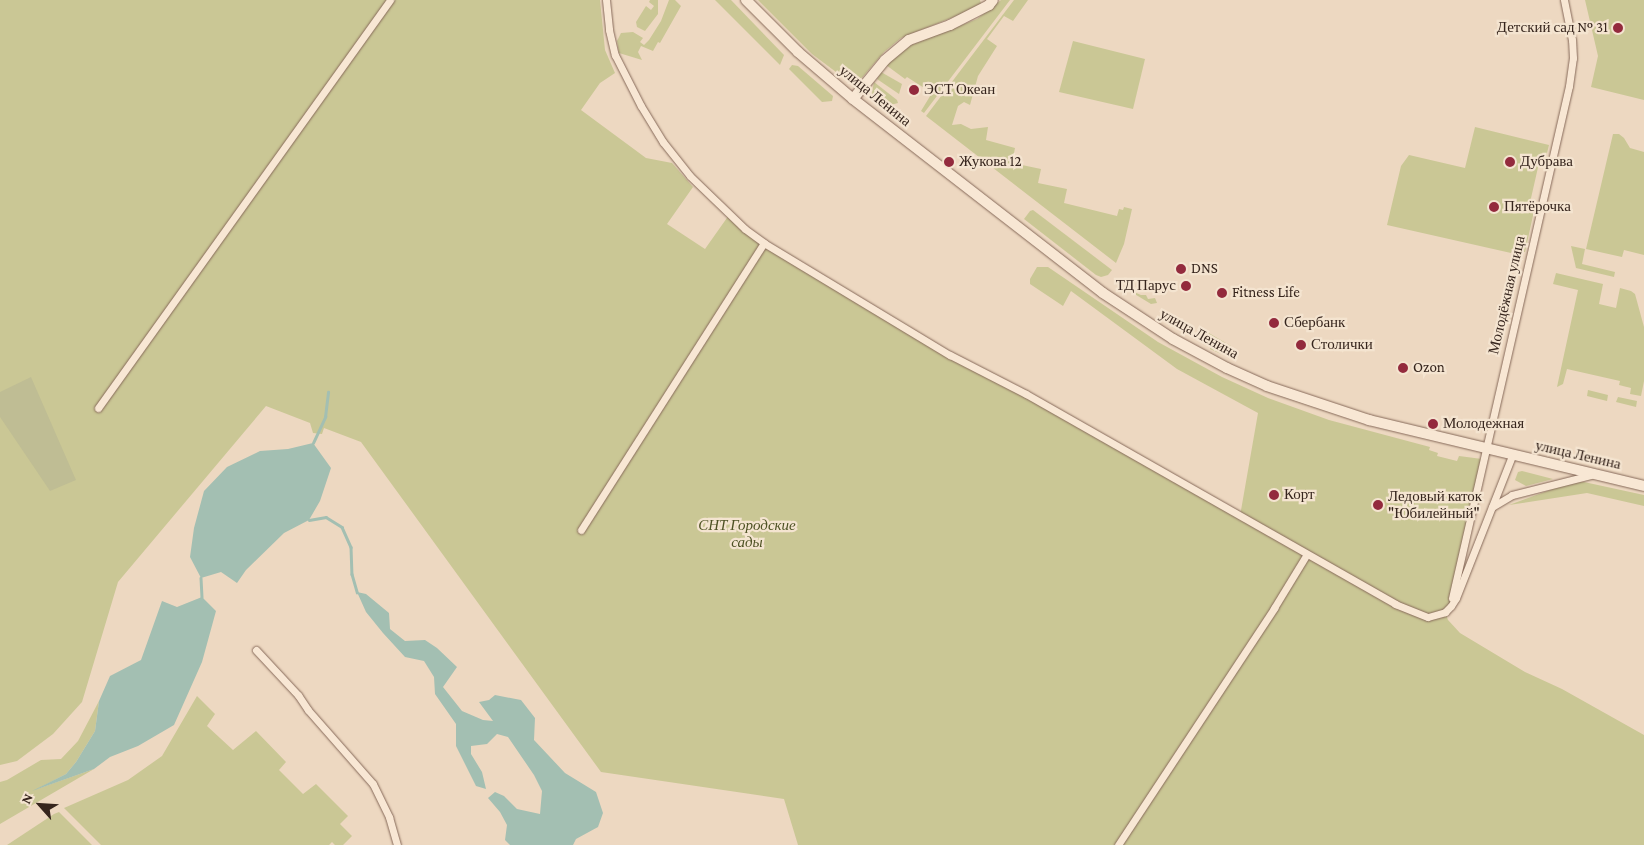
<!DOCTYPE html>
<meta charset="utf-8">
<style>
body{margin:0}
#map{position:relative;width:1644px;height:845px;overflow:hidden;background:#edd8c1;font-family:"Crimson Pro",serif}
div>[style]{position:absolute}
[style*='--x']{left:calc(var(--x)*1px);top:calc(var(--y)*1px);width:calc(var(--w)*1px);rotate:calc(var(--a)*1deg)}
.green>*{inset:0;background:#cac795}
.cemetery>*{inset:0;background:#bfbd94}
.water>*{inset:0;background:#a3bfb2}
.stream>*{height:2.5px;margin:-1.25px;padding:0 1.25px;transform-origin:1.25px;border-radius:1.25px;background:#a3bfb2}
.roads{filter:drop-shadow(0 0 1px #866959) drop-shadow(0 0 1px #866959)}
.street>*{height:7px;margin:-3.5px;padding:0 3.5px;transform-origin:3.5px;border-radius:3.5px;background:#f8e7d4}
.secondary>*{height:10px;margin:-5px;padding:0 5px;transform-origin:5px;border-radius:5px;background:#f8e7d4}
.dots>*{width:14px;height:14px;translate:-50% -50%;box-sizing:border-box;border:2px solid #f4e4d0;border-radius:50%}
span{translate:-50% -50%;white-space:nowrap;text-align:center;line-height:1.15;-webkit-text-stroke:4.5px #f4e4d0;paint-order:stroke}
.poi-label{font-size:15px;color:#36251d}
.right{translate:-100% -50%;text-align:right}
.left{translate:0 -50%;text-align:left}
.street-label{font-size:15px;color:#36251d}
.park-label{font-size:15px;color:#4e5224;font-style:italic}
.north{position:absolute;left:15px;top:780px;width:50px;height:50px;-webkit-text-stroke:4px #f4e4d0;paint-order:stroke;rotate:296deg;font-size:14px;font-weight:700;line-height:20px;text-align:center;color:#36251d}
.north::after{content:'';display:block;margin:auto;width:18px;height:22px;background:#36251d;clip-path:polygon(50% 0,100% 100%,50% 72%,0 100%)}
</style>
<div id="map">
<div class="green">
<div style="clip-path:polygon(0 0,600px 0,605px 50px,615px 73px,600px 83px,581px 110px,646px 158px,672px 163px,693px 187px,667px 224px,705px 249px,729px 215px,745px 229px,859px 300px,1240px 516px,1258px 413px,1177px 369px,1071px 291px,1063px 306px,1030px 284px,1030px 279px,1037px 267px,1048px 267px,1158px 342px,1222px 377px,1268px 398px,1329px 420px,1430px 447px,1429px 450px,1438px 453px,1437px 456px,1457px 461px,1459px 456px,1482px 459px,1451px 606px,1445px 612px,1448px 620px,1460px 633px,1525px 672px,1562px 689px,1644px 735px,1644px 845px,798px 845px,784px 799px,601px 772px,361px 442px,324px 428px,322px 434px,313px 433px,310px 423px,266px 406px,118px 582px,82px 702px,53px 734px,17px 761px,0 765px)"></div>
<div style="clip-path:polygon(650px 0,658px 0,658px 14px,645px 31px,637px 27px,636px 22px,646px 6px,651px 10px,654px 6px,649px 2px)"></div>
<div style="clip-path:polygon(669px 0,675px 0,681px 6px,660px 43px,658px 42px,653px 51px,641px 46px,638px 52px,642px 60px,619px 53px,617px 41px,621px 33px,633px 32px,643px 38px,640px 42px,644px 45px,649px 40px,661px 21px)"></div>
<div style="clip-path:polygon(715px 0,731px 0,784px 55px,780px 65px)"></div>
<div style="clip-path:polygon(758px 0,980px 0,981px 4px,961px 14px,901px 38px,884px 52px,860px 80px,855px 81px,848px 80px,840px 75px,812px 54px)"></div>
<div style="clip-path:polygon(1001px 0,1010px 0,924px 113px,921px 111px,932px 93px,907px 77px,905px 79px,886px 65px,911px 45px,977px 19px)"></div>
<div style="clip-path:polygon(1014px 0,1028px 0,1013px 21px,1004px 16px,987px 39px,997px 46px,978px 76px,970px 105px,964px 102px,958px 106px,952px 125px,961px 124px,971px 129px,988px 127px,986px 140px,1015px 148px,1012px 163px,1041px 169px,1038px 183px,1067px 189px,1064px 203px,1117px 216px,1119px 209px,1123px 210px,1124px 207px,1132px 209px,1124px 244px,1116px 263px,926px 116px)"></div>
<div style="clip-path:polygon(1585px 0,1644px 0,1644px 100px,1591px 87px,1598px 56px)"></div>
<div style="clip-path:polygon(1073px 41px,1145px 59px,1133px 109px,1059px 92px)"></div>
<div style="clip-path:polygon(792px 65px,798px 66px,833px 96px,832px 101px,822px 102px,789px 69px)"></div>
<div style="clip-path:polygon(881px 72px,902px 84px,899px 94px,877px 79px)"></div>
<div style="clip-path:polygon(874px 82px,897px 100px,898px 103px,879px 108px,874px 100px,872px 93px)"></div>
<div style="clip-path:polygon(1475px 127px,1549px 145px,1545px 161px,1539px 163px,1529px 207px,1534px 211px,1525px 252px,1512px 249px,1511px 253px,1387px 225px,1401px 166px,1409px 155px,1465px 168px)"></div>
<div style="clip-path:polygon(1613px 134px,1619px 134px,1624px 138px,1630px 148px,1644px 152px,1644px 255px,1624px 250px,1622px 257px,1586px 249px)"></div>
<div style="clip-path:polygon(1033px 210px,1112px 270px,1108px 275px,1101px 277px,1096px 275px,1024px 219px,1030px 211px)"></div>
<div style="clip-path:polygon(1571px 246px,1585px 249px,1582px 264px,1615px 272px,1614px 277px,1576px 268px)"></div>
<div style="clip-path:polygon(1556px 273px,1603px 284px,1599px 304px,1616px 308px,1620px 288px,1631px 291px,1635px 294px,1644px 327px,1644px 381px,1641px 396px,1630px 394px,1631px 388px,1619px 385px,1620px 381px,1567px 369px,1563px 384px,1557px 387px,1578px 290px,1553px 284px)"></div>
<div style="clip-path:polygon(1134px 292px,1141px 295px,1146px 295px,1148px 299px,1155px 298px,1157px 303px,1151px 304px,1133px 293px)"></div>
<div style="clip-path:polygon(1207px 332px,1231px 346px,1226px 356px,1210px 349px,1213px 342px,1204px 337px)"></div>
<div style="clip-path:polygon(1588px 390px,1608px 395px,1607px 401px,1587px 396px)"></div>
<div style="clip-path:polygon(1618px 397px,1637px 401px,1636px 407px,1616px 402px)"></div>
<div style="clip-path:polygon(1522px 471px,1553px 479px,1526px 486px,1515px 480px,1518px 472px)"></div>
<div style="clip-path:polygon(1572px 482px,1584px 482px,1644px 495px,1644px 506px,1587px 493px,1509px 505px)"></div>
<div style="clip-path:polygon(197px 696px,215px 714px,207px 726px,233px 750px,256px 731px,286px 762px,279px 770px,303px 794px,316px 784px,348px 816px,340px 824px,352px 836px,343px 845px,335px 845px,332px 842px,329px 845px,101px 845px,64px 808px,128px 780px,162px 756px)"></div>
<div style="clip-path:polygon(99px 701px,95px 731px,76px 762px,66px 774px,37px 789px,94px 769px,0 824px,0 782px,7px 780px,41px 760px,61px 759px,78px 741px)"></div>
<div style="clip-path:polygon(59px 812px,92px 845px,7px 845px,54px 814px)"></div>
</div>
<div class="cemetery">
<div style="clip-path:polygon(31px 377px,76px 480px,50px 491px,0 417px,0 392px)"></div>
</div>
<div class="water">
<div style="clip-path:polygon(313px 443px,331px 468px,320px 501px,309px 520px,284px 533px,246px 570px,237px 583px,221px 572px,201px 578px,190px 557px,194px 528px,204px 491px,227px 467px,260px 451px,288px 449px)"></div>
<div style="clip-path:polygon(357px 592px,366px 594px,389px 613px,390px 629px,405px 641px,425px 640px,437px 648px,457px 667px,443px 687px,462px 711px,483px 720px,493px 721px,479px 702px,489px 700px,495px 695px,521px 700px,535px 718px,534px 740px,565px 773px,596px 792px,603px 813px,598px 827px,576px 839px,573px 845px,510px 845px,505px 840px,507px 825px,500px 812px,488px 798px,495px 792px,504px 796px,517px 809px,540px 814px,542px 791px,534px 775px,508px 737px,497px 734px,487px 744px,471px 746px,471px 754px,482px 772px,486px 789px,476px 786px,456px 746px,456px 724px,435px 694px,434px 677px,424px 661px,405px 657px,383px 633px,366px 612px)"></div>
<div style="clip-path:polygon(202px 597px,216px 611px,202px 662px,174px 725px,138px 746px,110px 757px,94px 769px,32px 791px,66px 774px,76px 762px,95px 731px,99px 701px,110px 676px,141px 660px,162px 601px,177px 607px)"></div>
</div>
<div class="stream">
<div style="--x:313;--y:443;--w:29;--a:-65"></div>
<div style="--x:325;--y:417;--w:25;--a:-83"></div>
<div style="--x:309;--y:520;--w:17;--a:-10"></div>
<div style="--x:326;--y:517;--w:19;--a:32"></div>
<div style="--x:342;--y:527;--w:22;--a:66"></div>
<div style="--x:351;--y:547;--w:27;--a:88"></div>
<div style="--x:352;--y:574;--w:19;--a:74"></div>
<div style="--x:201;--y:578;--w:19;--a:87"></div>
</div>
<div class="roads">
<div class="street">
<div style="--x:606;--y:0;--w:30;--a:84"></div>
<div style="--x:609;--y:30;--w:26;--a:77"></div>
<div style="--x:615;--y:55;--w:57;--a:63"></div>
<div style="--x:641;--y:106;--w:42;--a:58.6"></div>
<div style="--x:663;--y:142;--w:43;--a:51.5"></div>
<div style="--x:690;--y:176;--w:76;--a:43.9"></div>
<div style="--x:745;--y:229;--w:24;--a:36"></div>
<div style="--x:764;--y:243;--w:217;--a:31.1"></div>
<div style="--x:950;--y:355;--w:85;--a:27.2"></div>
<div style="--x:1026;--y:394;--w:425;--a:29.6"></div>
<div style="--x:1395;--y:604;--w:35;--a:22"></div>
<div style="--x:1428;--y:617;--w:18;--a:-16"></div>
<div style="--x:1445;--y:612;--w:8;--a:-45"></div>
<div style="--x:1451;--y:606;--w:9;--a:-58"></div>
<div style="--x:1456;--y:598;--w:153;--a:-68.5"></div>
<div style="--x:98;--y:408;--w:502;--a:-54.41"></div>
<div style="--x:1492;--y:507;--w:23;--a:-31"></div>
<div style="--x:1512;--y:495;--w:81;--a:-14.2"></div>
<div style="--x:581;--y:530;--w:340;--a:-57.5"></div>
<div style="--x:1452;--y:598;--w:525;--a:-77.13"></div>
<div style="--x:1569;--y:86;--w:28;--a:-82"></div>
<div style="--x:1573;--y:58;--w:18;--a:-93"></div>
<div style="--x:1572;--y:40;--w:41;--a:-101.3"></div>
<div style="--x:256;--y:650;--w:62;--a:47"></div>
<div style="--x:298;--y:695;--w:18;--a:56"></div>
<div style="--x:308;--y:710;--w:98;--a:48.7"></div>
<div style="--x:373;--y:784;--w:37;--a:64"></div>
<div style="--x:389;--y:817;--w:29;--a:74"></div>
<div style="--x:1118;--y:845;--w:284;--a:-56.6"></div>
<div style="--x:1274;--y:608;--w:63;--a:-58.6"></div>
</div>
<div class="secondary">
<div style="--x:746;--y:0;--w:74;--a:45"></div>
<div style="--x:798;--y:52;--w:72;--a:40.5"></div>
<div style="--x:853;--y:99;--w:316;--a:37.8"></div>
<div style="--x:1103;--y:293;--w:84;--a:33.3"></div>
<div style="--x:1173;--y:339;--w:61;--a:28.2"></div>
<div style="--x:1227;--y:368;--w:44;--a:24.2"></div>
<div style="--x:1267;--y:386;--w:108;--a:18.4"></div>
<div style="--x:1369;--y:420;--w:283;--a:13.5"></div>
<div style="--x:853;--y:99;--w:50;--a:-50.6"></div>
<div style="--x:885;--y:60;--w:31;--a:-40"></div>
<div style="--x:909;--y:40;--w:44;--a:-20.1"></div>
<div style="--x:950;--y:25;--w:44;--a:-27.1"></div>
<div style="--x:989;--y:5;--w:6;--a:-51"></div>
</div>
</div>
<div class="dots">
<div style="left:1618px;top:28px;background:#932a3d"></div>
<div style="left:914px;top:90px;background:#932a3d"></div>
<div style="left:949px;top:162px;background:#932a3d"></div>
<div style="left:1510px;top:162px;background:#932a3d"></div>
<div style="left:1494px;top:207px;background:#932a3d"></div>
<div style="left:1181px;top:269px;background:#932a3d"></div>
<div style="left:1186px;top:286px;background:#932a3d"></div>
<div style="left:1222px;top:293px;background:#932a3d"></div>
<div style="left:1274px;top:323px;background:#932a3d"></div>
<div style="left:1301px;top:345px;background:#932a3d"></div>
<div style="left:1403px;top:368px;background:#932a3d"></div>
<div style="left:1433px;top:424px;background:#932a3d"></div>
<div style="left:1274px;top:495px;background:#932a3d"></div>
<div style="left:1378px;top:505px;background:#932a3d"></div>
</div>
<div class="poi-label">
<span class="right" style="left:1608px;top:28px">Детский сад № 31</span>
<span class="left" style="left:924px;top:90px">ЭСТ Океан</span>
<span class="left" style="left:959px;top:162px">Жукова 12</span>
<span class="left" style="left:1520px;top:162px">Дубрава</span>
<span class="left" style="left:1504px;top:207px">Пятёрочка</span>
<span class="left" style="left:1191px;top:269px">DNS</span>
<span class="right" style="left:1176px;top:286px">ТД Парус</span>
<span class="left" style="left:1232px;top:293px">Fitness Life</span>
<span class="left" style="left:1284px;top:323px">Сбербанк</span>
<span class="left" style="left:1311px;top:345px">Столички</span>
<span class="left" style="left:1413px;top:368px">Ozon</span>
<span class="left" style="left:1443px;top:424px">Молодежная</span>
<span class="left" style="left:1284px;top:495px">Корт</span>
<span class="left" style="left:1388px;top:505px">Ледовый каток<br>"Юбилейный"</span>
</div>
<div class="street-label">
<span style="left:875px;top:96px;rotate:39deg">улица Ленина</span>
<span style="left:1507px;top:295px;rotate:-77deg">Молодёжная улица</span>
<span style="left:1199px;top:334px;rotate:29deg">улица Ленина</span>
<span style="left:1578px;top:455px;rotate:13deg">улица Ленина</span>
</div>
<div class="park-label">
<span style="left:747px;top:534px">СНТ Городские<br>сады</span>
</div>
<div class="north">N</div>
</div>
